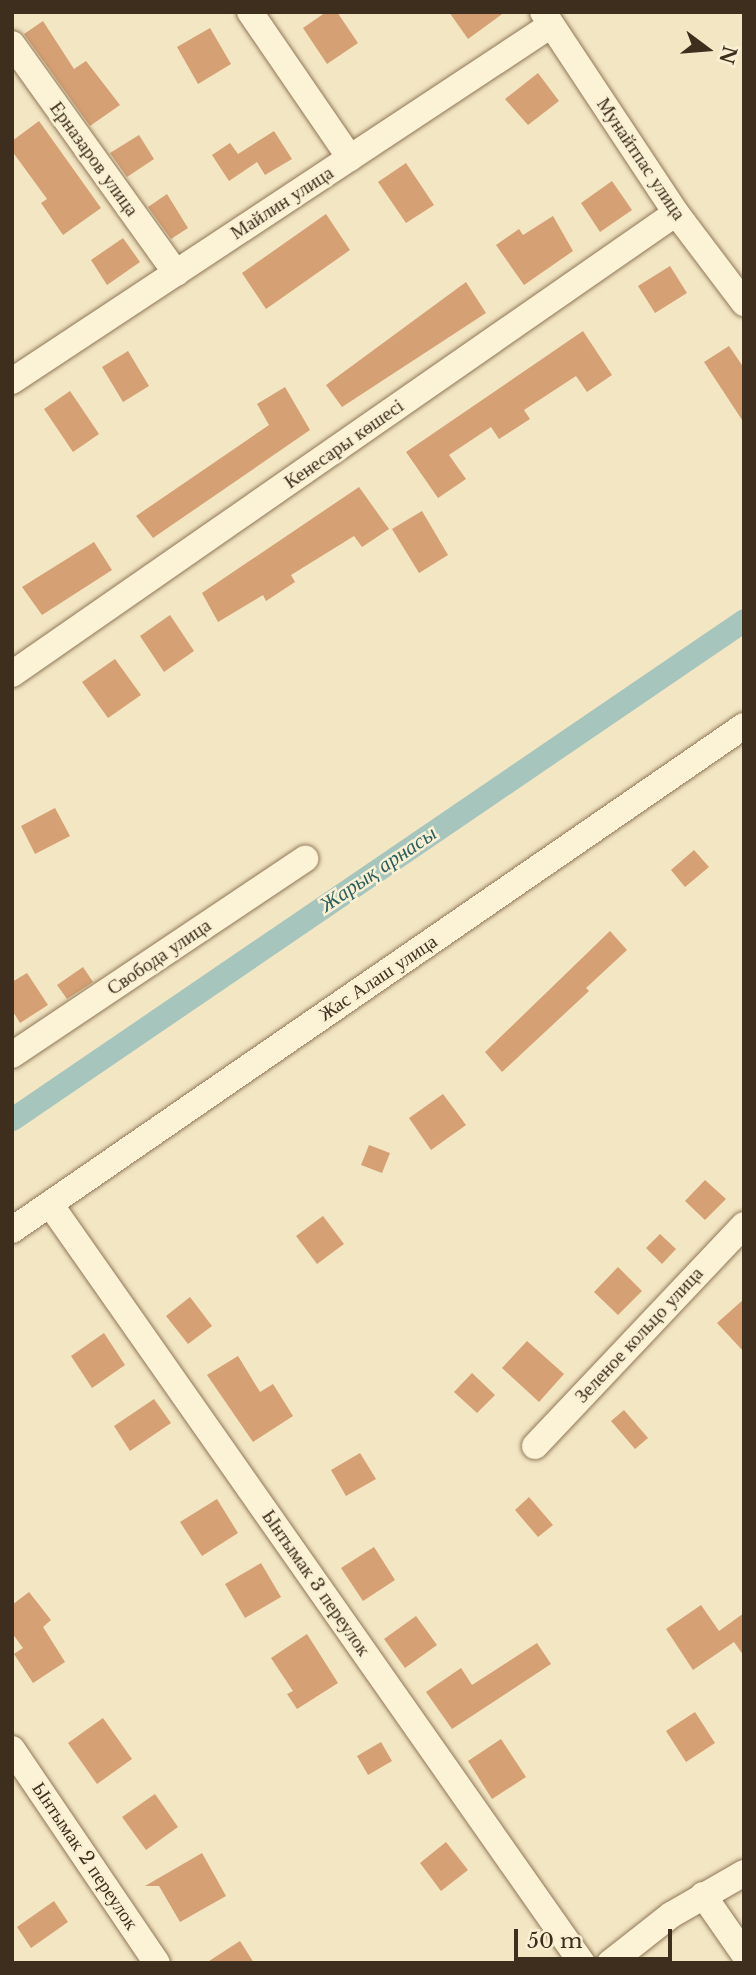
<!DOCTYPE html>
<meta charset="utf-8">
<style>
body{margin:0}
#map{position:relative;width:756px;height:1975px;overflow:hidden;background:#f3e6c3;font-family:"Libre Baskerville",serif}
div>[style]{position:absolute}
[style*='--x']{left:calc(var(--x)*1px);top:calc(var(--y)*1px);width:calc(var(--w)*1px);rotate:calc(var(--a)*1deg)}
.canal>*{height:23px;margin:-11.5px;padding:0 11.5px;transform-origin:11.5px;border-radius:11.5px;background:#a5c5bd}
.building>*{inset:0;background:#d5a074}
.roads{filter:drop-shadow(0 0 2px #907757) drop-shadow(0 0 2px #907757)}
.minor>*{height:26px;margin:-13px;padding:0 13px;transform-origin:13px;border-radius:13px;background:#fcf3d7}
span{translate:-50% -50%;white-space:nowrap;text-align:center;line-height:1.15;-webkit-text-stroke:5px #f9f0d3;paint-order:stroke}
.street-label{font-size:19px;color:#3e2e1d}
.water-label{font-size:21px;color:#2a5f5e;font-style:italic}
.frame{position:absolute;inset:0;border:14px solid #3e2e1d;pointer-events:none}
.north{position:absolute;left:672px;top:14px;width:70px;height:70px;-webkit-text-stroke:5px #f9f0d3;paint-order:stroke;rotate:106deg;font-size:19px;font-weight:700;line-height:28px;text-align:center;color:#3e2e1d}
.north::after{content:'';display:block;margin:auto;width:24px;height:32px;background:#3e2e1d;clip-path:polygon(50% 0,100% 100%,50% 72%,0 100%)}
.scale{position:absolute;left:514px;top:1929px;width:158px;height:32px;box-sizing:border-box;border:4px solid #3e2e1d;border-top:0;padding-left:9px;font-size:21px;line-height:24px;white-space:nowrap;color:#3e2e1d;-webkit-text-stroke:5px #f9f0d3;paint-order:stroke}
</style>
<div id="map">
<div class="canal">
<div style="--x:12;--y:1119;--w:886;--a:-34.28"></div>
</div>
<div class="building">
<div style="clip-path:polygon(326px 12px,337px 12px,358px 43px,327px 64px,303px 28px)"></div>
<div style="clip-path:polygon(449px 12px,505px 12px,468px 39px)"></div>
<div style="clip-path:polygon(43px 21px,74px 69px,86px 61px,120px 105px,90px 126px,24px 34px)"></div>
<div style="clip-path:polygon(210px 28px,231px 64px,198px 84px,177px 47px)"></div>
<div style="clip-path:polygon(538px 73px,559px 101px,528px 125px,505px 99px)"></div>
<div style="clip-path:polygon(39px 121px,101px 208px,63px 235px,41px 203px,47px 199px,12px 151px,12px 141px)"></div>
<div style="clip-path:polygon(274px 131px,292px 159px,265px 175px,257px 162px,229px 181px,212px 155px,230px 143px,238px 154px)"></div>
<div style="clip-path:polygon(139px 135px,154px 159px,127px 177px,110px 153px)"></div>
<div style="clip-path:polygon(406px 163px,434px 205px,406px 223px,378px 182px)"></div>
<div style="clip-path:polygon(612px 181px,632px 210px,600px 232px,581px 203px)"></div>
<div style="clip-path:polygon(167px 194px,188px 228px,171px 239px,148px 207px)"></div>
<div style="clip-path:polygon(326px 214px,350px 250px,266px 309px,242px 273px)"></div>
<div style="clip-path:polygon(553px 216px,573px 251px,524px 285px,496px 245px,519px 229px,523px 235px)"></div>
<div style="clip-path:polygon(123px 238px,140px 262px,107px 285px,91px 260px)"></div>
<div style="clip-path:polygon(670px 266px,687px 293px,655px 313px,638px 286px)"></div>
<div style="clip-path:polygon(466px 282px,486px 313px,342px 407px,326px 385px)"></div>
<div style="clip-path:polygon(583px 331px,612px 375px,587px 392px,576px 376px,524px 410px,530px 419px,499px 439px,491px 427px,449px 455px,466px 479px,438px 498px,406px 452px)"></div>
<div style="clip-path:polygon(729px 346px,744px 368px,744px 423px,704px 362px)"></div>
<div style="clip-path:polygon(128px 351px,149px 386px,123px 402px,102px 367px)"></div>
<div style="clip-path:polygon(285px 387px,310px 430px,153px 538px,136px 516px,269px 425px,257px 404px)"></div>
<div style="clip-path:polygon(70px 391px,99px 434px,73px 452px,44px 409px)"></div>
<div style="clip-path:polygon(359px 487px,389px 529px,362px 547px,354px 536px,291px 575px,295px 582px,266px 601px,263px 595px,218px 622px,202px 593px)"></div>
<div style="clip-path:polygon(422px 511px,448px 555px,419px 573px,392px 529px)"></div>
<div style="clip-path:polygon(94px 542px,112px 570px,42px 615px,22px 587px)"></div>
<div style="clip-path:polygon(170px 615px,194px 651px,164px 672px,140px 636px)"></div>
<div style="clip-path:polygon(115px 659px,141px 695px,108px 718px,82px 682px)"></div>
<div style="clip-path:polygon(55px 808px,70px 836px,35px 854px,21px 826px)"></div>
<div style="clip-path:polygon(694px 850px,709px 867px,685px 887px,671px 870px)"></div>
<div style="clip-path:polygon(610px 931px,627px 950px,586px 988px,589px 991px,502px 1072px,485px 1052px)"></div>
<div style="clip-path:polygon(83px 967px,93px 982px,67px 999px,57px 985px)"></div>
<div style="clip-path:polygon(27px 973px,48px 1005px,20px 1023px,12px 1010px,12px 982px)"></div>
<div style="clip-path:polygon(443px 1094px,466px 1125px,431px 1150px,409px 1118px)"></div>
<div style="clip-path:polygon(369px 1145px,390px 1153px,382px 1173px,361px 1165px)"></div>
<div style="clip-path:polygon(705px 1180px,726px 1199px,705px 1220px,685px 1201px)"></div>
<div style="clip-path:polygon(323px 1216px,344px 1244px,317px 1264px,296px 1236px)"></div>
<div style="clip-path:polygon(660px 1234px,676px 1249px,662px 1264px,646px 1248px)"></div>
<div style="clip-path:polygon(618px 1267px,642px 1291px,618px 1315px,594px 1292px)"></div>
<div style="clip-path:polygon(190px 1297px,212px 1326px,188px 1344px,166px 1316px)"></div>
<div style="clip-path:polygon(744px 1299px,744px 1352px,717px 1323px)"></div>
<div style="clip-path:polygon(104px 1333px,125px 1365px,92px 1388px,71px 1356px)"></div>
<div style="clip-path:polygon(527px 1341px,564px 1374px,539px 1402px,502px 1368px)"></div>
<div style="clip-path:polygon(238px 1356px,260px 1392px,273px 1384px,293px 1416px,253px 1442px,207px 1375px)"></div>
<div style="clip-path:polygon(472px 1373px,495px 1395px,477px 1413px,454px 1392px)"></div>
<div style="clip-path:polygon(154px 1399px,171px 1423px,130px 1451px,114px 1426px)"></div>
<div style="clip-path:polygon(624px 1410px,648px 1438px,635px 1449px,611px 1421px)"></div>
<div style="clip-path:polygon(360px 1453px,376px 1479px,346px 1496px,331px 1470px)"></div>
<div style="clip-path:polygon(529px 1497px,553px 1525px,538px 1537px,515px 1510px)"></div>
<div style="clip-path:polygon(217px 1499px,238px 1533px,202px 1556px,180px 1522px)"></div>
<div style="clip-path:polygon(374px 1547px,395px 1580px,363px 1601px,341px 1568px)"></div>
<div style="clip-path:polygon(261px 1563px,281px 1597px,245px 1618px,225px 1584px)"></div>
<div style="clip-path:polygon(29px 1592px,51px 1620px,43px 1627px,65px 1662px,33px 1683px,14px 1654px,23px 1648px,12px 1633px,12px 1605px)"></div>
<div style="clip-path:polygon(701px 1605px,719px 1631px,744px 1613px,744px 1656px,734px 1642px,693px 1670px,666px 1629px)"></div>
<div style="clip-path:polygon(416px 1616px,437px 1645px,405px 1668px,384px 1639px)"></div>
<div style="clip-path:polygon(307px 1634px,338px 1683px,297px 1709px,287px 1694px,293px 1691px,271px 1658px)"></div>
<div style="clip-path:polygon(537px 1643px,551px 1664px,452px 1729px,426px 1692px,461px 1668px,472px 1685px)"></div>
<div style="clip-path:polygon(695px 1712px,715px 1743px,686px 1762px,666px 1731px)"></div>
<div style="clip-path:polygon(103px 1718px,132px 1759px,97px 1784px,68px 1743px)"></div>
<div style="clip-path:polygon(501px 1739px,526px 1777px,492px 1799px,468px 1761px)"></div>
<div style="clip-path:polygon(381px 1742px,392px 1761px,368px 1775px,357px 1756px)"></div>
<div style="clip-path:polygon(155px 1794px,178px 1827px,146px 1850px,122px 1817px)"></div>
<div style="clip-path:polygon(446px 1842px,468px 1870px,441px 1891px,420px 1863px)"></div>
<div style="clip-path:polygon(202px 1853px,226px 1896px,180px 1922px,159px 1886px,145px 1886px)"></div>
<div style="clip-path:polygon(54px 1901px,68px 1922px,31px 1948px,17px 1927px)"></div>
<div style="clip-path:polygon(240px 1941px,254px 1963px,206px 1963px)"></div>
</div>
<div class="roads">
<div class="minor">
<div style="--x:250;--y:12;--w:177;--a:55.6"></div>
<div style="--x:543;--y:12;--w:241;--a:56.5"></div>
<div style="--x:676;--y:213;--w:113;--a:52.9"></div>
<div style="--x:12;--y:44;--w:282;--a:54.4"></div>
<div style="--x:12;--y:381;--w:646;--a:-33.44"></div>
<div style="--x:12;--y:674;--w:808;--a:-34.77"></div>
<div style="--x:12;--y:1055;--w:353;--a:-33.8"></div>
<div style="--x:50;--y:1204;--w:927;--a:54.97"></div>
<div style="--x:12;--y:1230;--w:889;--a:-34.55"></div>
<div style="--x:535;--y:1446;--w:304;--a:-46.6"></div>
<div style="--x:12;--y:1749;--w:258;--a:55.9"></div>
<div style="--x:703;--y:1895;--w:72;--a:55.2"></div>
<div style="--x:610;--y:1963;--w:78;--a:-38.2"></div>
<div style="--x:671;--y:1915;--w:84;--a:-29.9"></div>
</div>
</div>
<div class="street-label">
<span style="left:94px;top:159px;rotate:54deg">Ерназаров улица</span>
<span style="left:641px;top:159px;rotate:56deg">Мунайтпас улица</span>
<span style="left:282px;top:203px;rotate:-33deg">Майлин улица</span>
<span style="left:344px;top:444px;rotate:-35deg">Кенесары көшесі</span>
<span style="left:159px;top:957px;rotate:-34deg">Свобода улица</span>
<span style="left:378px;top:978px;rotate:-34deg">Жас Алаш улица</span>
<span style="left:639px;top:1335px;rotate:-47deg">Зеленое кольцо улица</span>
<span style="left:316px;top:1583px;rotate:55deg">Ынтымак 3 переулок</span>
<span style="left:85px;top:1856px;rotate:56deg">Ынтымак 2 переулок</span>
</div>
<div class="water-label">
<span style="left:378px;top:869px;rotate:-34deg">Жарық арнасы</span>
</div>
<div class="frame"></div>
<div class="north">N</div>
<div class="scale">50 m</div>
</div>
